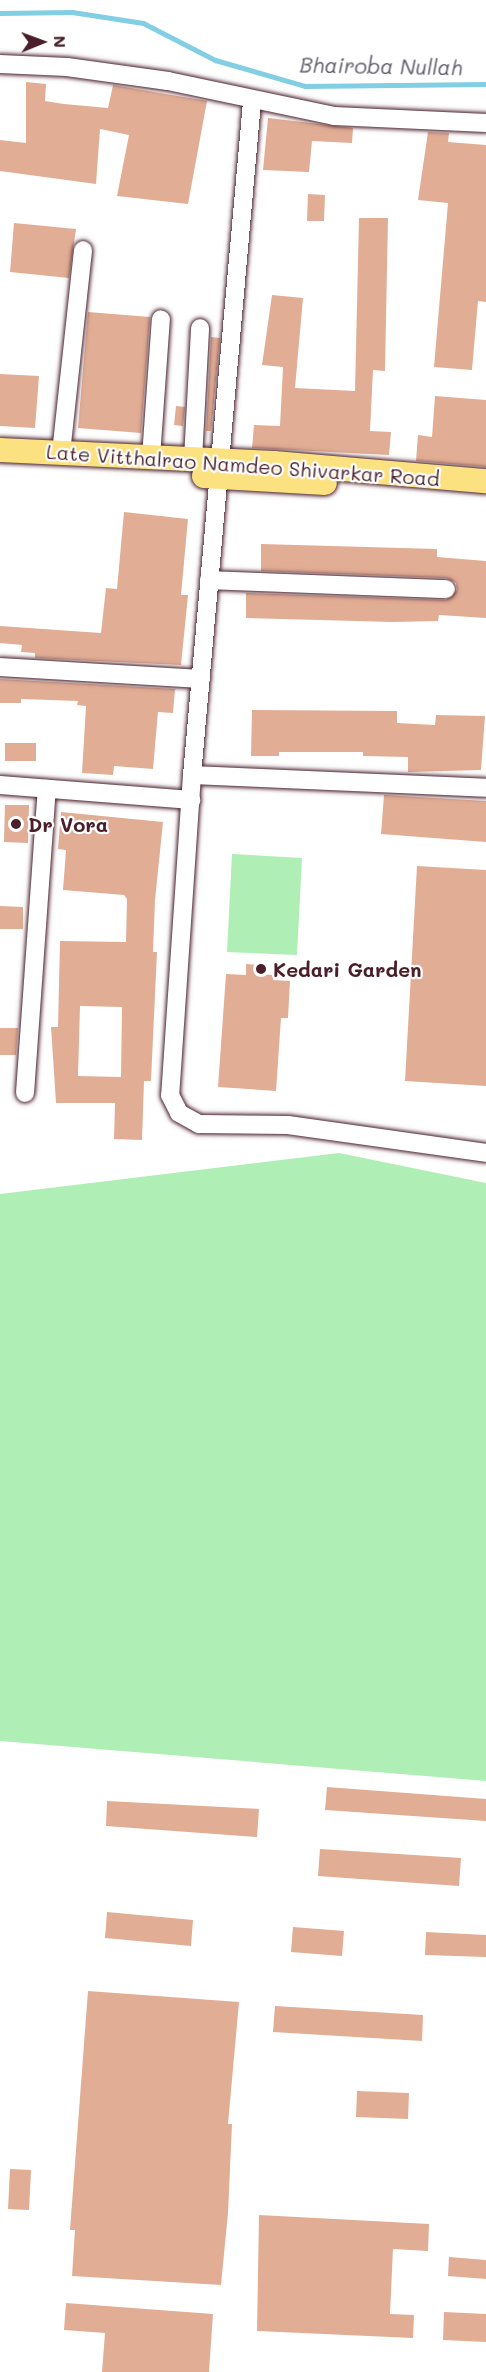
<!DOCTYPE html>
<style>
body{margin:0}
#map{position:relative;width:486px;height:2372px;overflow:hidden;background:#fff;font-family:Mali,sans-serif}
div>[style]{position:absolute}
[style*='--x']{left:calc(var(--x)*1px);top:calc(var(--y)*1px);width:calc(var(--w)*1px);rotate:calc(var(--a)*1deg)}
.green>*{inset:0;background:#afeeb5}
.stream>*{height:5px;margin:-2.5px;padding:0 2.5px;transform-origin:2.5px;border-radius:2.5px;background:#82cee2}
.building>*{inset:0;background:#e1ad95}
.roads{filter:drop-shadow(0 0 2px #4a1f2b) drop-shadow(0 0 2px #4a1f2b)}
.minor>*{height:18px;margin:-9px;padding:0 9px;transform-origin:9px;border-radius:9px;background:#fff}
.major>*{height:24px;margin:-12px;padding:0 12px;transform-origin:12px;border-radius:12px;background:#fbe180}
.dots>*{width:16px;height:16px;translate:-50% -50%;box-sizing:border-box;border:3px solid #fff;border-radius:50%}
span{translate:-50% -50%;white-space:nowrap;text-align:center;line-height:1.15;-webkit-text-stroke:4.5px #fff;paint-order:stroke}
.street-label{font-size:20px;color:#4a1f2b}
.poi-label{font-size:20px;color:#4a1f2b;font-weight:700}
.left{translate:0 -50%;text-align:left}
.water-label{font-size:21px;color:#5e5c6b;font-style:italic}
.north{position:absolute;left:12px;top:12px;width:60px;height:60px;-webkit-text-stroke:4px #fff;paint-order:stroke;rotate:89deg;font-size:16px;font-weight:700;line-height:24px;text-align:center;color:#4a1f2b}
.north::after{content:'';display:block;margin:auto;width:21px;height:27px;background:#4a1f2b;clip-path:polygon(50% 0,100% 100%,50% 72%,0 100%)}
</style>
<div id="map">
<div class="green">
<div style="clip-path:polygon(232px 854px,302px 858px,297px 955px,227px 952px)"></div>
<div style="clip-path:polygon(339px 1153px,486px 1183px,486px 1781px,0 1741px,0 1194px)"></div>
</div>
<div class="stream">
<div style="--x:0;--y:13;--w:72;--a:-0.8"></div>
<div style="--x:72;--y:12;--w:72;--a:8.8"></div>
<div style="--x:143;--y:23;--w:81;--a:27.2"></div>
<div style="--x:215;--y:60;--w:94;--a:16.1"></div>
<div style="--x:305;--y:86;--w:181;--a:-0.6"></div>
</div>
<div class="building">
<div style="clip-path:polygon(26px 82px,46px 84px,45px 101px,64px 104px,108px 108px,113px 85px,207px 101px,188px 204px,117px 196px,129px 135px,100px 129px,96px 184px,0 171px,0 140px,26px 143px)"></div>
<div style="clip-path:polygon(268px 118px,353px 128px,352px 143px,312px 141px,309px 172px,263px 170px)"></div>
<div style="clip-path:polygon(428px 132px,449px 133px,448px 142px,486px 145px,486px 302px,478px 301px,472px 370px,434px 367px,448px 203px,418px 200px)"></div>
<div style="clip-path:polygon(308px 194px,325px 195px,324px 221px,307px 221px)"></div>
<div style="clip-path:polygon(359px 218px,388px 218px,385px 371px,373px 370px,370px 431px,391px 432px,389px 455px,252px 448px,254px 425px,280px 426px,283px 367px,262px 365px,272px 295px,303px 298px,295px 388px,355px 391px)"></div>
<div style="clip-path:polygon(14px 223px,76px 229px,69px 278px,10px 272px)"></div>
<div style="clip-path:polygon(88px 312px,150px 317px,141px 433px,78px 428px)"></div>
<div style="clip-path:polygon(211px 337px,220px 338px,211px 431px,206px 431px)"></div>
<div style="clip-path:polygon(0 374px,39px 376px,35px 428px,0 426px)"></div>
<div style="clip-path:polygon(435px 396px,486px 400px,486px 467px,416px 461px,418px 435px,432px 437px)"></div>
<div style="clip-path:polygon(176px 406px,185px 407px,183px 426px,174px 425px)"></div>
<div style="clip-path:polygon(124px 512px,188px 519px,181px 595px,188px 595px,181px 665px,35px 658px,35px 653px,21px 652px,22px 645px,0 643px,0 626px,101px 633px,106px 588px,117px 589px)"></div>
<div style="clip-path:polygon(261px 544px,437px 549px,437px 557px,486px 561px,486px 618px,439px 615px,438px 621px,393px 622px,246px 618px,246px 593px,446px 600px,457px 590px,456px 583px,446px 578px,261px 571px)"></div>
<div style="clip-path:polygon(0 679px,175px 689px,173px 713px,158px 712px,153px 769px,114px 766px,113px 775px,82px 773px,86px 706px,77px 705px,78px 701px,21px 699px,21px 703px,0 703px)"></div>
<div style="clip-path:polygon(252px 710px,397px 711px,397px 723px,435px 725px,436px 715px,485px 716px,481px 770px,408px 772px,408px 757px,363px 756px,363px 752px,279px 752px,279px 756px,251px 756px)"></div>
<div style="clip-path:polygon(5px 743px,36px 743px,36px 761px,5px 761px)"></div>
<div style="clip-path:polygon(384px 795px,486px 801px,486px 842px,381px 834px)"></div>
<div style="clip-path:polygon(5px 805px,29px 805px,28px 843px,4px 842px)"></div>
<div style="clip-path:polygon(evenodd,61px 812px,163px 822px,155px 900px,153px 952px,157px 952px,151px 1081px,144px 1081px,142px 1140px,114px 1139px,115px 1103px,56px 1103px,51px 1027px,58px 1027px,60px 941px,126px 942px,127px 899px,124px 895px,63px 890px,66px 850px,58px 849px,61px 812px,80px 1006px,122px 1007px,121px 1077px,78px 1076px,80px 1006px)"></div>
<div style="clip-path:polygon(417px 866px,486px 870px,486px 1086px,405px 1081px)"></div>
<div style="clip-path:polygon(0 906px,23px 907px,23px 929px,0 929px)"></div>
<div style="clip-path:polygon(246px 964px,260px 965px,260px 974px,273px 975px,273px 980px,290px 981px,288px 1018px,281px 1018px,276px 1091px,218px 1087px,226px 974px,246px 975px)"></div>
<div style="clip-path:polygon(0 1028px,18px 1028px,16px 1055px,0 1055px)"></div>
<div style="clip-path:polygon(327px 1787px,486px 1799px,486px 1821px,325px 1810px)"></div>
<div style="clip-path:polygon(107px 1801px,259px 1809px,257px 1837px,106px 1826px)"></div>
<div style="clip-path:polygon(320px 1849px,461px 1858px,459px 1886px,318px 1876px)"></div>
<div style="clip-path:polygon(107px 1912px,193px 1920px,191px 1946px,105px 1938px)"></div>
<div style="clip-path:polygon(293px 1927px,344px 1931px,342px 1956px,291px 1952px)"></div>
<div style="clip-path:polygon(426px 1932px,486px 1935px,486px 1957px,425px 1955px)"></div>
<div style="clip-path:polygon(88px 1991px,239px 2002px,228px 2124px,232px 2124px,228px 2213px,221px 2285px,72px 2276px,75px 2230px,70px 2230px)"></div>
<div style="clip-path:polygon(275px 2006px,423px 2015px,422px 2041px,273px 2032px)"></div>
<div style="clip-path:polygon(357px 2091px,409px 2093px,408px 2119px,356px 2117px)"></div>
<div style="clip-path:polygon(10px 2169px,31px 2170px,29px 2210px,8px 2209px)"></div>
<div style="clip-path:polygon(259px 2215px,429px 2224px,428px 2251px,393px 2249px,390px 2314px,414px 2315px,413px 2338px,257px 2331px)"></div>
<div style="clip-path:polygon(449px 2257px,486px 2260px,486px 2279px,448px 2276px)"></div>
<div style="clip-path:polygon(66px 2303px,213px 2314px,209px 2372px,102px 2372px,105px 2333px,64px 2330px)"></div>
<div style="clip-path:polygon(444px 2312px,486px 2314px,486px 2342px,443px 2340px)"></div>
</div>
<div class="roads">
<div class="minor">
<div style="--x:0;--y:64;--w:67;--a:2.6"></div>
<div style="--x:67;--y:67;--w:102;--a:7.9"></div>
<div style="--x:168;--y:81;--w:170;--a:11.9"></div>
<div style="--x:334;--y:116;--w:152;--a:2.6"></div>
<div style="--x:252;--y:102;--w:676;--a:95.09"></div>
<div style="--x:192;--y:775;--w:321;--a:93.9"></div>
<div style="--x:170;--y:1095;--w:20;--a:63"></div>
<div style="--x:179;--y:1113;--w:23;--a:29"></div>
<div style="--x:199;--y:1124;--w:89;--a:0.6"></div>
<div style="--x:288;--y:1125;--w:200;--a:8"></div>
<div style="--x:61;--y:453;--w:204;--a:-83.8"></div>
<div style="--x:151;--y:457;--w:138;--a:-85.9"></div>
<div style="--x:193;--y:459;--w:131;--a:-86.9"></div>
<div style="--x:209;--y:580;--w:237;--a:2.2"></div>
<div style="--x:0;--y:667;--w:201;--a:3.4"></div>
<div style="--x:192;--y:775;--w:294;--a:2.5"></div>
<div style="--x:0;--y:785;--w:192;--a:4.5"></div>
<div style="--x:25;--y:1093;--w:305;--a:-85.9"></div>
</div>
<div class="major">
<div style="--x:0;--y:450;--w:274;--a:2.7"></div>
<div style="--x:274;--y:463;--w:213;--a:4.9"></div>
<div style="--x:204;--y:476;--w:121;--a:3.3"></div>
</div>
</div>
<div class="dots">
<div style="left:16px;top:824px;background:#4a1f2b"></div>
<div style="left:261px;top:969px;background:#4a1f2b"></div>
</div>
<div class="street-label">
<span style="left:243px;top:465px;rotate:4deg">Late Vitthalrao Namdeo Shivarkar Road</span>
</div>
<div class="poi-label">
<span class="left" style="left:28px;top:824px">Dr Vora</span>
<span class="left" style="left:273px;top:969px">Kedari Garden</span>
</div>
<div class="water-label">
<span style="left:381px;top:66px;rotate:1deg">Bhairoba Nullah</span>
</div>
<div class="north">N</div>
</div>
